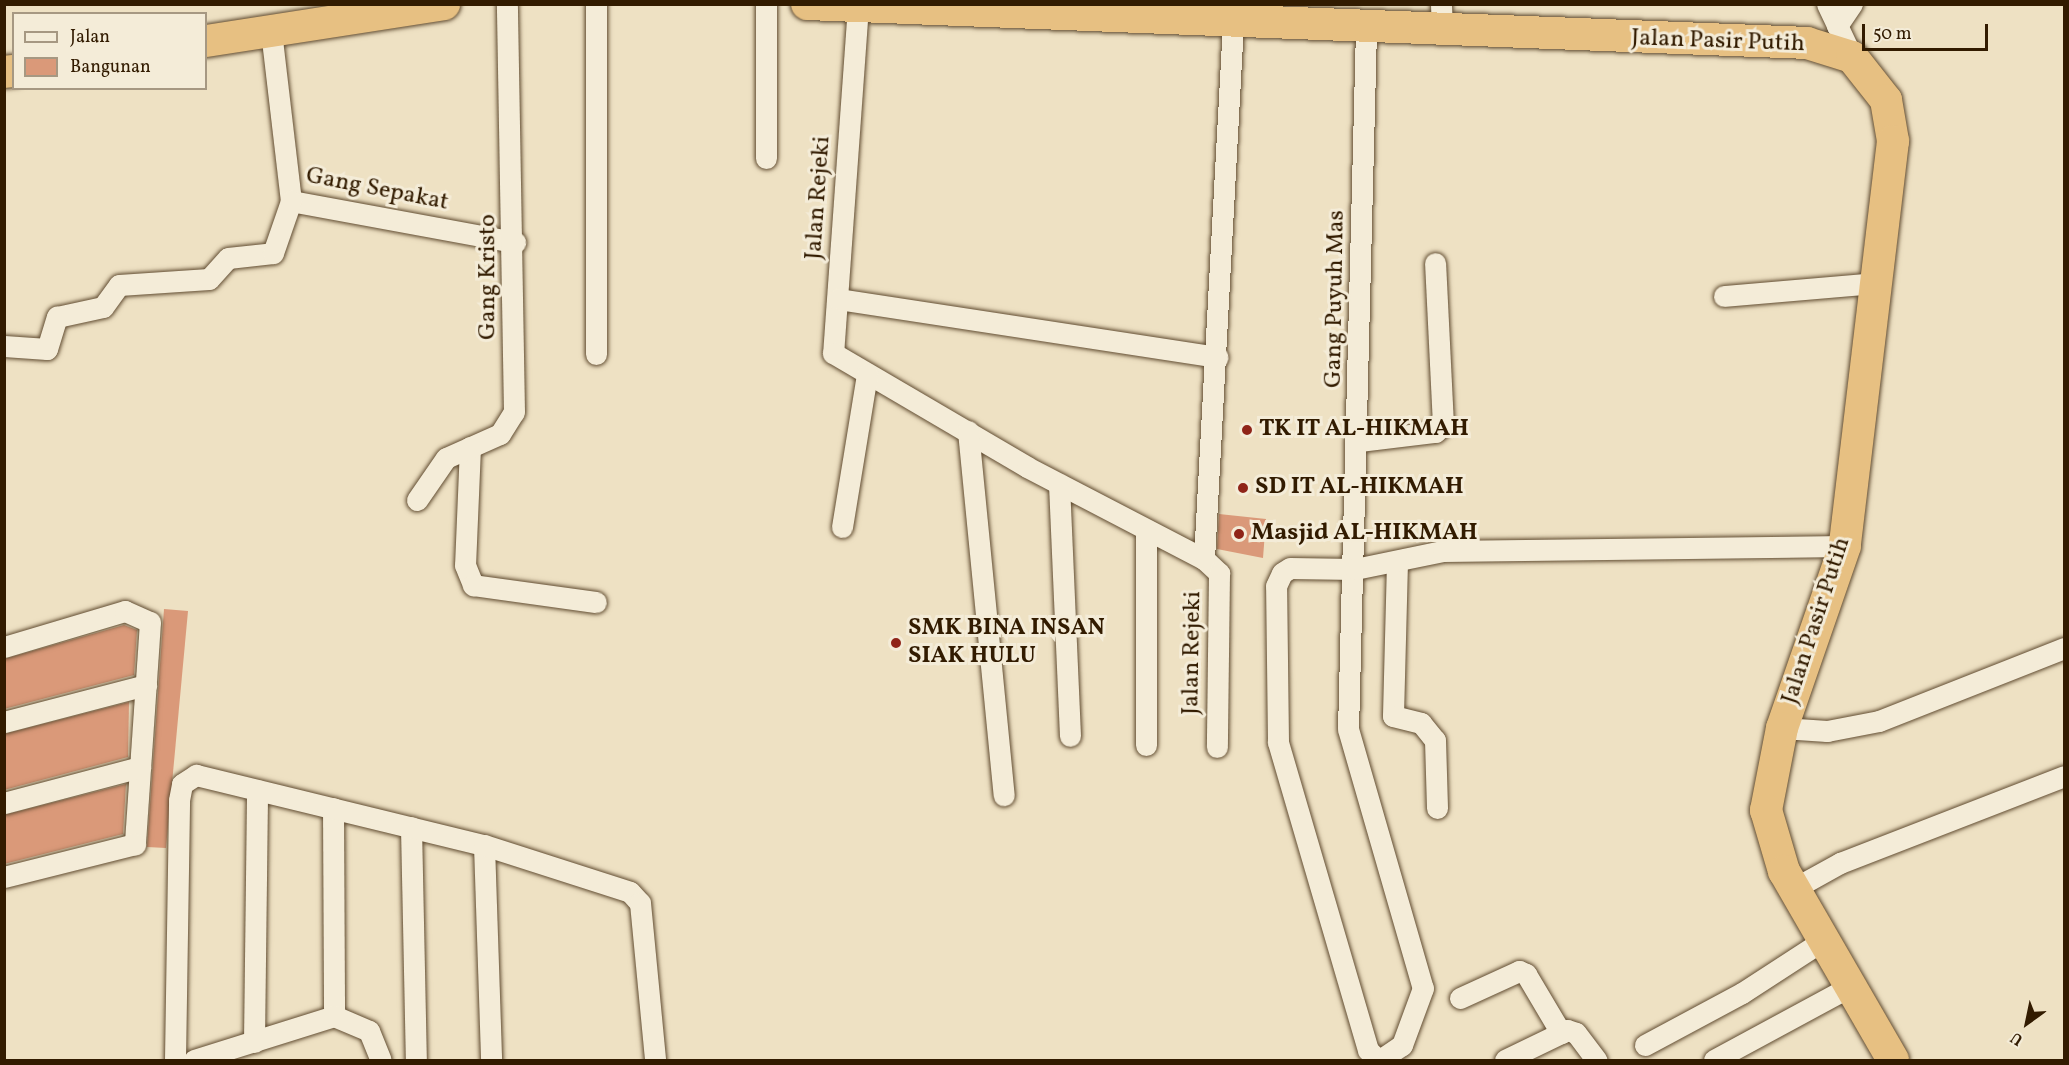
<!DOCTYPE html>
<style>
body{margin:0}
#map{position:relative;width:2069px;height:1065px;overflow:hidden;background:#eee1c3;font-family:Vollkorn,serif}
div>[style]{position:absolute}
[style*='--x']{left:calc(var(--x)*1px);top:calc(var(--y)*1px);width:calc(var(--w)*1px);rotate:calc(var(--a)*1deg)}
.building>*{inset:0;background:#da9979}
.roads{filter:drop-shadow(0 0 2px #614c31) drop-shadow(0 0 2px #614c31)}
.minor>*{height:21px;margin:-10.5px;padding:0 10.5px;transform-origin:10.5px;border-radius:10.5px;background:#f4ecd8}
.highway>*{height:32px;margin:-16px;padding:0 16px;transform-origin:16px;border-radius:16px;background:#e7c082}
.dots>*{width:16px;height:16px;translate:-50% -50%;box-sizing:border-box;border:3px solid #f4ecd8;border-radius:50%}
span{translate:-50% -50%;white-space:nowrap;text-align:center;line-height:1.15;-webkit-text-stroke:6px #f4ecd8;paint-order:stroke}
.street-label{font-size:24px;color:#321b00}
.poi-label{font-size:24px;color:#321b00;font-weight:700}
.left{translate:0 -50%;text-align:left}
.frame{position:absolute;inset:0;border:6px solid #321b00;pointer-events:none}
.legend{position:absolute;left:12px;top:12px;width:195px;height:78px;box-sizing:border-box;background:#f4ecd8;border:2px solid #a69882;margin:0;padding:8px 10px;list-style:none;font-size:18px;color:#321b00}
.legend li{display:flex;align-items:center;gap:12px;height:30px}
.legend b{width:30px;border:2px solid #a69882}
.north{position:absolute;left:1997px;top:993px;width:60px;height:60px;-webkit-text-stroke:4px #f4ecd8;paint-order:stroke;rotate:213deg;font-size:16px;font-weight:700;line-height:24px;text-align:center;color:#321b00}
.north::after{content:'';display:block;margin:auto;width:21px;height:27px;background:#321b00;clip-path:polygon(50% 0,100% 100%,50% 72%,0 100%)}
.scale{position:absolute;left:1862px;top:24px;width:126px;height:27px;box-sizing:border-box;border:3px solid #321b00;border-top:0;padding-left:8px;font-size:18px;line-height:21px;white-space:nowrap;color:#321b00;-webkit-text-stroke:4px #f4ecd8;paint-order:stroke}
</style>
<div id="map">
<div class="building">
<div style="clip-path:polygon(1219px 514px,1266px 519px,1263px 558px,1217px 549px)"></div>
<div style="clip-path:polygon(164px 609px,188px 611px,166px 848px,147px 847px)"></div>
<div style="clip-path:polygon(124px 625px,137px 630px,134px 675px,4px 709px,4px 659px)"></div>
<div style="clip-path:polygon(129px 702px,128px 757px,4px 790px,4px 734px)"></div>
<div style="clip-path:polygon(126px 784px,123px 834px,4px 864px,4px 815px)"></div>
</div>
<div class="roads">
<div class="minor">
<div style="--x:596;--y:4;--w:350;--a:90"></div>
<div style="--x:1441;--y:4;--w:27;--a:88"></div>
<div style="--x:1827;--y:4;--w:59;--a:64.7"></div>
<div style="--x:858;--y:6;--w:348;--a:94.1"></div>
<div style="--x:833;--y:353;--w:225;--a:30.4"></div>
<div style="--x:1027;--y:467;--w:199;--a:27.5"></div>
<div style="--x:1204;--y:559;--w:21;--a:43"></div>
<div style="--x:1219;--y:573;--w:174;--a:90.7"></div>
<div style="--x:1837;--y:26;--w:27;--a:-56"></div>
<div style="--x:1366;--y:29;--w:700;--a:91.47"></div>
<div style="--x:1348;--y:729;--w:270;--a:73.9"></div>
<div style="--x:1423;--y:988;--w:61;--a:110.2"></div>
<div style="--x:1402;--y:1045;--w:27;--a:146"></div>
<div style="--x:271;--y:31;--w:171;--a:83.3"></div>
<div style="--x:291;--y:201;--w:228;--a:10.4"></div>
<div style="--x:766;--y:158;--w:154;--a:-90"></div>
<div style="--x:1724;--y:296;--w:152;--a:-4.9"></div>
<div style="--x:838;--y:299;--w:384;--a:8.7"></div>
<div style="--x:4;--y:346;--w:43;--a:4"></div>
<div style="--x:47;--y:349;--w:34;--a:-73"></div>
<div style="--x:57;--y:317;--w:47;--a:-12.3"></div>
<div style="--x:103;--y:307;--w:27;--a:-54"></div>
<div style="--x:119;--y:285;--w:90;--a:-3.8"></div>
<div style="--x:209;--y:279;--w:28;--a:-48"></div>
<div style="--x:228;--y:258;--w:45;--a:-6.3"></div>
<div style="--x:273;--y:253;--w:55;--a:-70.9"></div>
<div style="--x:968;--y:431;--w:366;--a:84.4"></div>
<div style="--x:1359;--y:441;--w:77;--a:-6.8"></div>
<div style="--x:1435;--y:432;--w:11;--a:-41"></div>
<div style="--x:1443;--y:425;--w:162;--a:-92.8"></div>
<div style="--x:470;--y:447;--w:118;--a:92.4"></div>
<div style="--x:465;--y:565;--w:22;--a:68"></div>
<div style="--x:473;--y:585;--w:124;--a:7.9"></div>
<div style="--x:1059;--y:484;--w:252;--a:87.5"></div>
<div style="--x:417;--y:500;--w:51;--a:-55.4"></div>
<div style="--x:446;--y:458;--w:59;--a:-24"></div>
<div style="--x:500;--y:434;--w:26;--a:-58"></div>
<div style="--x:514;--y:412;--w:408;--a:-91"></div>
<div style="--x:842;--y:527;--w:155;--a:-80.7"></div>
<div style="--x:1146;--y:530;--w:215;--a:90"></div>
<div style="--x:1204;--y:559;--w:536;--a:-86.9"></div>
<div style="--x:1397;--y:562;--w:154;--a:91.5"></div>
<div style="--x:1393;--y:716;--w:29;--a:14"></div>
<div style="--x:1421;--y:723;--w:22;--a:51"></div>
<div style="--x:1435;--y:740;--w:68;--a:88.3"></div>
<div style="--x:4;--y:647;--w:126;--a:-16.6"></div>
<div style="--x:125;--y:611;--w:27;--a:24"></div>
<div style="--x:150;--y:622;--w:223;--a:93.9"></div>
<div style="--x:135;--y:844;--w:135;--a:165.9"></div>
<div style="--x:4;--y:722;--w:147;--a:-14.6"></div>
<div style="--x:1782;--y:728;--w:45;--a:3.8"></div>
<div style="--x:1827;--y:731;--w:53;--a:-10.9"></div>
<div style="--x:1879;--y:721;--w:199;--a:-21.5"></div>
<div style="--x:4;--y:803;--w:141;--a:-14.8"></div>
<div style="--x:333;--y:808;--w:208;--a:89.7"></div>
<div style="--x:411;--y:827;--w:233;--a:88.8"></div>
<div style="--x:484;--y:845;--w:215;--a:88.1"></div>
<div style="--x:1793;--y:889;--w:54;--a:-29"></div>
<div style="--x:1840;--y:863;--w:240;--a:-21.2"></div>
<div style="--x:1460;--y:998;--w:65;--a:-24.6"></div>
<div style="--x:1519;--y:971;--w:8;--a:23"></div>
<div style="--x:1526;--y:974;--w:69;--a:59.3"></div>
<div style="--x:254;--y:1042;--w:252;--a:-89.3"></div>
<div style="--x:1645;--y:1045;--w:110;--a:-28.2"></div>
<div style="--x:1742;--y:993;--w:95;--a:-33"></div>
<div style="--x:175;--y:1060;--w:260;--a:-89.1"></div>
<div style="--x:179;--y:800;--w:16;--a:-79"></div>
<div style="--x:182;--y:784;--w:17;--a:-33"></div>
<div style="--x:196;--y:775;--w:296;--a:13.7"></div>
<div style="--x:484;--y:845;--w:153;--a:17.8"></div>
<div style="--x:630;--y:892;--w:15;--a:48"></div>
<div style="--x:640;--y:903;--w:158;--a:84.5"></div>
<div style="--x:194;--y:1060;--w:147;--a:-17.4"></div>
<div style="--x:334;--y:1016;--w:38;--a:23"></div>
<div style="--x:369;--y:1031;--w:31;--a:68"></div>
<div style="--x:1378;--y:1060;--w:14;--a:-135"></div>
<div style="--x:1368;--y:1050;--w:321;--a:-106.3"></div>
<div style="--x:1278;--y:742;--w:156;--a:-90.7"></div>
<div style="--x:1276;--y:586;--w:14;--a:-65"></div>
<div style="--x:1282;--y:573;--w:9;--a:-32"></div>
<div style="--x:1290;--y:568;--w:65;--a:0.9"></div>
<div style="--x:1355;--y:569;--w:90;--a:-11.6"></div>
<div style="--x:1443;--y:551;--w:402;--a:-0.7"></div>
<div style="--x:1505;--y:1060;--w:69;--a:-25.8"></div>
<div style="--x:1567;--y:1030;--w:9;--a:18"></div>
<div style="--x:1576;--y:1033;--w:34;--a:53"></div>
<div style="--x:1714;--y:1060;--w:153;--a:-28.4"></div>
</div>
<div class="highway">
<div style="--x:807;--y:4;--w:1001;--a:2.23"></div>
<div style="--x:1807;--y:43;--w:47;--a:17.3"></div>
<div style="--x:1852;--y:57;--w:55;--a:51.7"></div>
<div style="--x:1886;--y:100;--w:42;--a:80.3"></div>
<div style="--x:1893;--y:141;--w:408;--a:96.8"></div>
<div style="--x:1845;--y:546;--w:193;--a:109.1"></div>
<div style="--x:1782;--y:728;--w:84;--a:101"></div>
<div style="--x:1766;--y:810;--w:64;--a:73.6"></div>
<div style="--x:1784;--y:871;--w:218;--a:60"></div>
<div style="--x:206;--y:41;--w:241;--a:-8.8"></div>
<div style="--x:4;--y:72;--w:10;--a:-6"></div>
</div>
</div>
<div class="dots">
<div style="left:1247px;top:430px;background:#8f2418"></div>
<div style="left:1243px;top:488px;background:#8f2418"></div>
<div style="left:1239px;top:534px;background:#8f2418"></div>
<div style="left:896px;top:643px;background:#8f2418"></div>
</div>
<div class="street-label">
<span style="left:1718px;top:42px;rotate:2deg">Jalan Pasir Putih</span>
<span style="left:377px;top:190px;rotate:11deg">Gang Sepakat</span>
<span style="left:819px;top:198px;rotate:-86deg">Jalan Rejeki</span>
<span style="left:489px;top:277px;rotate:-90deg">Gang Kristo</span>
<span style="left:1336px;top:299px;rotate:-89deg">Gang Puyuh Mas</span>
<span style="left:1817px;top:621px;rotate:-72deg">Jalan Pasir Putih</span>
<span style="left:1193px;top:653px;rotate:-89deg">Jalan Rejeki</span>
</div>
<div class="poi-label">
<span class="left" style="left:1259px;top:430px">TK IT AL-HIKMAH</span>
<span class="left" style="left:1255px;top:488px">SD IT AL-HIKMAH</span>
<span class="left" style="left:1251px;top:534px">Masjid AL-HIKMAH</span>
<span class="left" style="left:908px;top:643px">SMK BINA INSAN<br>SIAK HULU</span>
</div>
<div class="frame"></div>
<ul class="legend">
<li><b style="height:8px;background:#f4ecd8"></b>Jalan</li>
<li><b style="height:16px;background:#da9979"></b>Bangunan</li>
</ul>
<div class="north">U</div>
<div class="scale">50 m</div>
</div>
